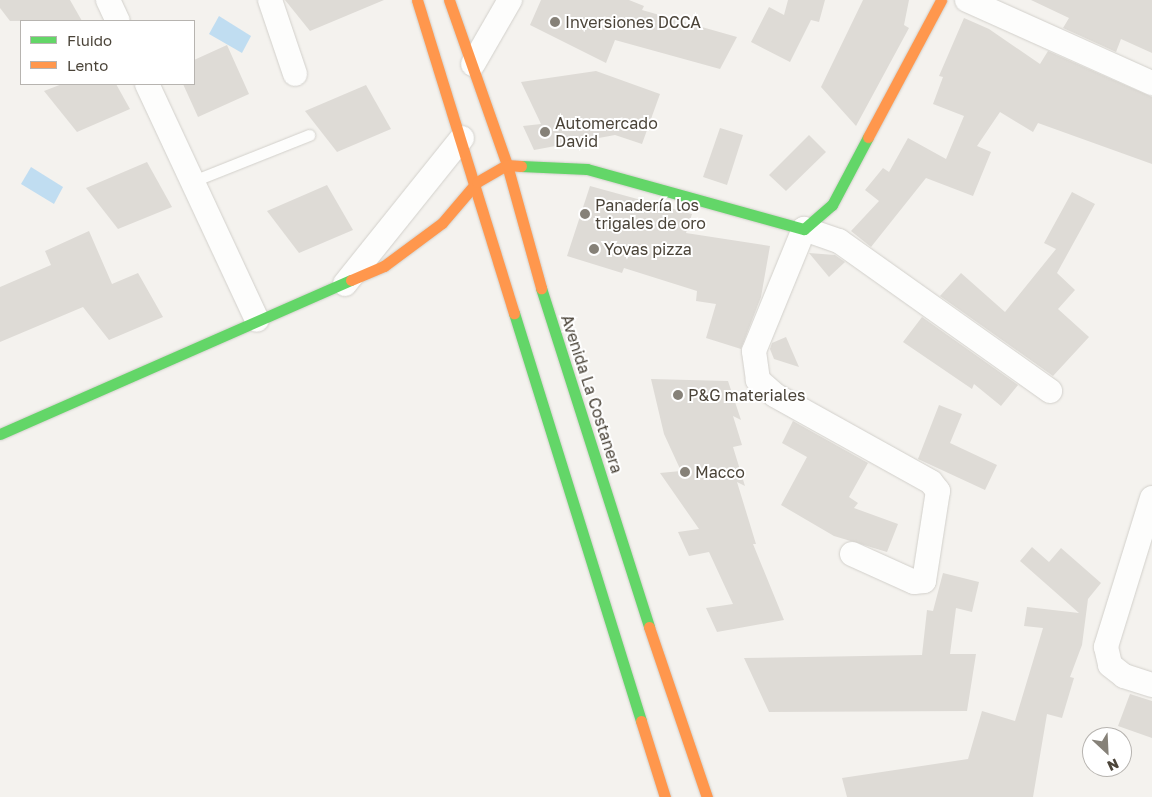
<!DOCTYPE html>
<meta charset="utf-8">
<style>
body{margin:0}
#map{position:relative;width:1152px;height:797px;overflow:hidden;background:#f4f2ee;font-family:"Golos Text",sans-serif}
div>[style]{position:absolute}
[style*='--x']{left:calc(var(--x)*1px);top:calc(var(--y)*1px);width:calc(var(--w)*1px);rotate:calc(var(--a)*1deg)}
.water>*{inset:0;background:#c0ddf1}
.building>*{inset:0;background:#dedbd6}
.roads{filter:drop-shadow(0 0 1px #d2d0cb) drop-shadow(0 0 1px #d2d0cb)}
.lane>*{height:11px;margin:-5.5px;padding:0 5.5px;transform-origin:5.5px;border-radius:5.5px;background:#fdfdfc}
.street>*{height:24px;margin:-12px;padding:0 12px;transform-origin:12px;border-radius:12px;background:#fdfdfc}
.fast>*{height:11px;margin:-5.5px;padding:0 5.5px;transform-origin:5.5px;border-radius:5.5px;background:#63d668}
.slow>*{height:11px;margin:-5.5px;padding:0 5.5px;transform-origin:5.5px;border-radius:5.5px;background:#ff974d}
.dots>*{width:14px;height:14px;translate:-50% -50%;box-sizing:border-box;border:2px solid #fff;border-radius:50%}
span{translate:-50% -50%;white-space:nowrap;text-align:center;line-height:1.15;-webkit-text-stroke:4px #fff;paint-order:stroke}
.poi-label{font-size:16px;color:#4b4439}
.left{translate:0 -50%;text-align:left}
.street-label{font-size:16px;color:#4b4439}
.legend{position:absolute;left:20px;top:20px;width:175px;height:65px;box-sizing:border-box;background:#fff;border:1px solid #b7b4b0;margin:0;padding:6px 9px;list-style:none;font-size:15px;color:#4b4439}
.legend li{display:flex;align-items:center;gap:10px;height:25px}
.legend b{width:25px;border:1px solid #b7b4b0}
.north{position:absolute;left:1082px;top:727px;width:50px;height:50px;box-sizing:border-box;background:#fff;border:1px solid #b7b4b0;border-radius:50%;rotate:155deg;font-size:14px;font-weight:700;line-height:20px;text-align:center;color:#4b4439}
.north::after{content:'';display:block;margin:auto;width:18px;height:22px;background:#868178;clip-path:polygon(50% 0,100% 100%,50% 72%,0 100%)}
</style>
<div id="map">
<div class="water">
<div style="clip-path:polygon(219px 16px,251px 36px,242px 53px,209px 34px)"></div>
<div style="clip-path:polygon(31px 167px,63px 187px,54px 204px,21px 184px)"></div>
</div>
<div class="building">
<div style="clip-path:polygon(0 0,70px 0,82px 21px,10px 21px,0 8px)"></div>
<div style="clip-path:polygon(285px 0,384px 0,310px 31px)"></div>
<div style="clip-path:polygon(541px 0,629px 0,644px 6px,642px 10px,737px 37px,720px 69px,615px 40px,606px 63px,530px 25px)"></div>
<div style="clip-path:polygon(788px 0,825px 0,819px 22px,811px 20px,790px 62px,751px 42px,769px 7px,784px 15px)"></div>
<div style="clip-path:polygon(863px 0,909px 0,904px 25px,909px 28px,856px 126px,821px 87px)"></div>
<div style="clip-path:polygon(1031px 0,1152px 0,1152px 53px,1121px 39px,1116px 52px,1063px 28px,1069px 18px)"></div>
<div style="clip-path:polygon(964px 18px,989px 29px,1040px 64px,1048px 51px,1152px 97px,1152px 164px,1038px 123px,1033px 132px,1000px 112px,977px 146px,991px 152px,973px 196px,926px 178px,871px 247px,851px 231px,879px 201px,865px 190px,883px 168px,889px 172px,908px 138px,946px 159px,964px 116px,933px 104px,943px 77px,939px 76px)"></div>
<div style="clip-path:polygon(227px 45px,249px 94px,198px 117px,183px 84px,194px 84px,194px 60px)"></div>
<div style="clip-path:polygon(596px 71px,660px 94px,642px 144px,615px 135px,534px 150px,523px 126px,541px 124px,521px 82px)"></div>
<div style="clip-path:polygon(62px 84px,116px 84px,130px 109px,77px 132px,44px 91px)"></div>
<div style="clip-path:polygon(366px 85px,391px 129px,337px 152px,305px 111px)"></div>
<div style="clip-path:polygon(720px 128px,743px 135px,727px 185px,703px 177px)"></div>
<div style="clip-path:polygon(809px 135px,826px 152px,786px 191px,769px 175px)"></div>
<div style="clip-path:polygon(147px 162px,172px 207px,118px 229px,86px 188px)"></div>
<div style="clip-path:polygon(327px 185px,353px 230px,299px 253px,267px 211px)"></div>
<div style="clip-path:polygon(590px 186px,692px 214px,686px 233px,770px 246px,761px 297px,741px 349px,706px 338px,716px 304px,696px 301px,697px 291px,624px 268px,622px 273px,567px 256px)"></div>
<div style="clip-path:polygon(1072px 192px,1095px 204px,1057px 273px,1075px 290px,1058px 309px,1089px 337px,1053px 376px,940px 296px,961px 273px,1005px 312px,1056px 249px,1044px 243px)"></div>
<div style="clip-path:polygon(89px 231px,112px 284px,138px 273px,163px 317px,109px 340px,83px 307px,0 342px,0 287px,51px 265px,45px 251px)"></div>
<div style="clip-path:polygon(809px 253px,835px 255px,845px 262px,829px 277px)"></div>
<div style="clip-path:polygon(922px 317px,1018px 385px,1001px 406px,974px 384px,972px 389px,903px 342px)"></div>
<div style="clip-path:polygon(786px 337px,799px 367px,774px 359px,770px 349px,772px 343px)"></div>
<div style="clip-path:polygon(651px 379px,728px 381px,741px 420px,733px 416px,742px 445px,733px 447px,745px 486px,737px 482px,756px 544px,753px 544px,784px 620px,717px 632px,706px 608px,733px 604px,709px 552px,689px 556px,678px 532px,699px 529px,660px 473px,681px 471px,664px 434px)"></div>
<div style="clip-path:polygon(939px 405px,962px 414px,950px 443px,997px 465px,985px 490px,918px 459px)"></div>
<div style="clip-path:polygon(793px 421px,868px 463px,849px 497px,858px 503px,854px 508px,898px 524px,887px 552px,834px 536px,781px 505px,807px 457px,782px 443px)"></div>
<div style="clip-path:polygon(1032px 547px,1049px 562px,1061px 548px,1101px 583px,1088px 599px,1082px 645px,1070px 677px,1074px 678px,1062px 718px,1047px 714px,1033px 797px,847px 797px,842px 778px,968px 759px,982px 711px,1015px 721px,1043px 628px,1024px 626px,1027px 607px,1079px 613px,1020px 561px)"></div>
<div style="clip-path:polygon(943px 573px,979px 582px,972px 612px,956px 608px,950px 654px,976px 654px,967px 711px,769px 712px,744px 658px,922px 655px,927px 610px,933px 611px)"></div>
<div style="clip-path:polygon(1130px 694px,1152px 701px,1152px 738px,1118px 726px)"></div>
</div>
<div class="roads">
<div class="lane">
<div style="--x:193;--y:181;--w:125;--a:-21.6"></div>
</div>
<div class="street">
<div style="--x:108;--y:0;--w:23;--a:65"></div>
<div style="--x:270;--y:0;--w:78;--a:71.3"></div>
<div style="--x:967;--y:0;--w:203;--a:24.2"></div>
<div style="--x:473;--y:64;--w:74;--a:-60"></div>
<div style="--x:147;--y:84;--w:260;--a:65"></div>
<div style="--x:345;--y:284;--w:187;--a:-51.3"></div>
<div style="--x:1152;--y:498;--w:156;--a:107.2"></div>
<div style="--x:1106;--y:647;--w:18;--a:77"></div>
<div style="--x:1110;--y:665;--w:18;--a:38"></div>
<div style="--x:1124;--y:676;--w:29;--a:18"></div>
<div style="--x:852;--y:554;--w:68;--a:24.3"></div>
<div style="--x:914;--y:582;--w:10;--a:-6"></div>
<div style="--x:924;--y:581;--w:91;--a:-81.2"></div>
<div style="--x:938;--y:491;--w:11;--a:-128"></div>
<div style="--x:931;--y:482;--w:179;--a:-150.9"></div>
<div style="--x:775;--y:395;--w:23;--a:-139"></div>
<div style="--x:758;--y:380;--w:29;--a:-98"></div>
<div style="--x:754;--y:351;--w:132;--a:-67.7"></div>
<div style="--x:804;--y:229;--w:37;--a:19"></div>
<div style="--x:839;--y:241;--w:259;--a:35.4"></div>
</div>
<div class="fast">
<div style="--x:521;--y:166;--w:66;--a:2.6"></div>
<div style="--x:587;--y:169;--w:225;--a:15.5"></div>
<div style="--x:804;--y:229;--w:37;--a:-41"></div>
<div style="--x:832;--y:205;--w:77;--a:-62.1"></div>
<div style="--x:541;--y:288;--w:356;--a:72.3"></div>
<div style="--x:514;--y:313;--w:427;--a:72.7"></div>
<div style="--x:0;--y:434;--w:383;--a:-23.7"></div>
</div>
<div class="slow">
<div style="--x:417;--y:0;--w:328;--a:72.8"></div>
<div style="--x:449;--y:0;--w:175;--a:70.6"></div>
<div style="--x:507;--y:165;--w:128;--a:74.5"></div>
<div style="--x:868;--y:137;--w:155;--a:-61.9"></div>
<div style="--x:351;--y:280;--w:36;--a:-23"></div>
<div style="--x:384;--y:266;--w:72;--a:-36.6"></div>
<div style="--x:442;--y:223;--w:54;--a:-49.5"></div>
<div style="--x:477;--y:182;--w:34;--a:-30"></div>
<div style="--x:507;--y:165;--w:14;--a:4"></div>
<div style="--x:649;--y:627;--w:180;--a:71.2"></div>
<div style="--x:641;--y:721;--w:80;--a:72.5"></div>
</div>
</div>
<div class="dots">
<div style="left:555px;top:22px;background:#868178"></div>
<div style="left:545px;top:132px;background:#868178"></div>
<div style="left:585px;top:214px;background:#868178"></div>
<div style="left:594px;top:249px;background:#868178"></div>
<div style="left:678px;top:395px;background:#868178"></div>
<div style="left:685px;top:472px;background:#868178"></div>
</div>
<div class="poi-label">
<span class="left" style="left:565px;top:22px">Inversiones DCCA</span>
<span class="left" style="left:555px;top:132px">Automercado<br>David</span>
<span class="left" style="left:595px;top:214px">Panadería los<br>trigales de oro</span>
<span class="left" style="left:604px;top:249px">Yovas pizza</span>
<span class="left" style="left:688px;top:395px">P&amp;G materiales</span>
<span class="left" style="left:695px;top:472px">Macco</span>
</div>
<div class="street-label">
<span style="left:592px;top:394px;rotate:72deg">Avenida La Costanera</span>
</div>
<ul class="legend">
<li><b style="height:6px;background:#63d668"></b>Fluido</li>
<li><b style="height:6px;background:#ff974d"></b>Lento</li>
</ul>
<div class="north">N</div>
</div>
